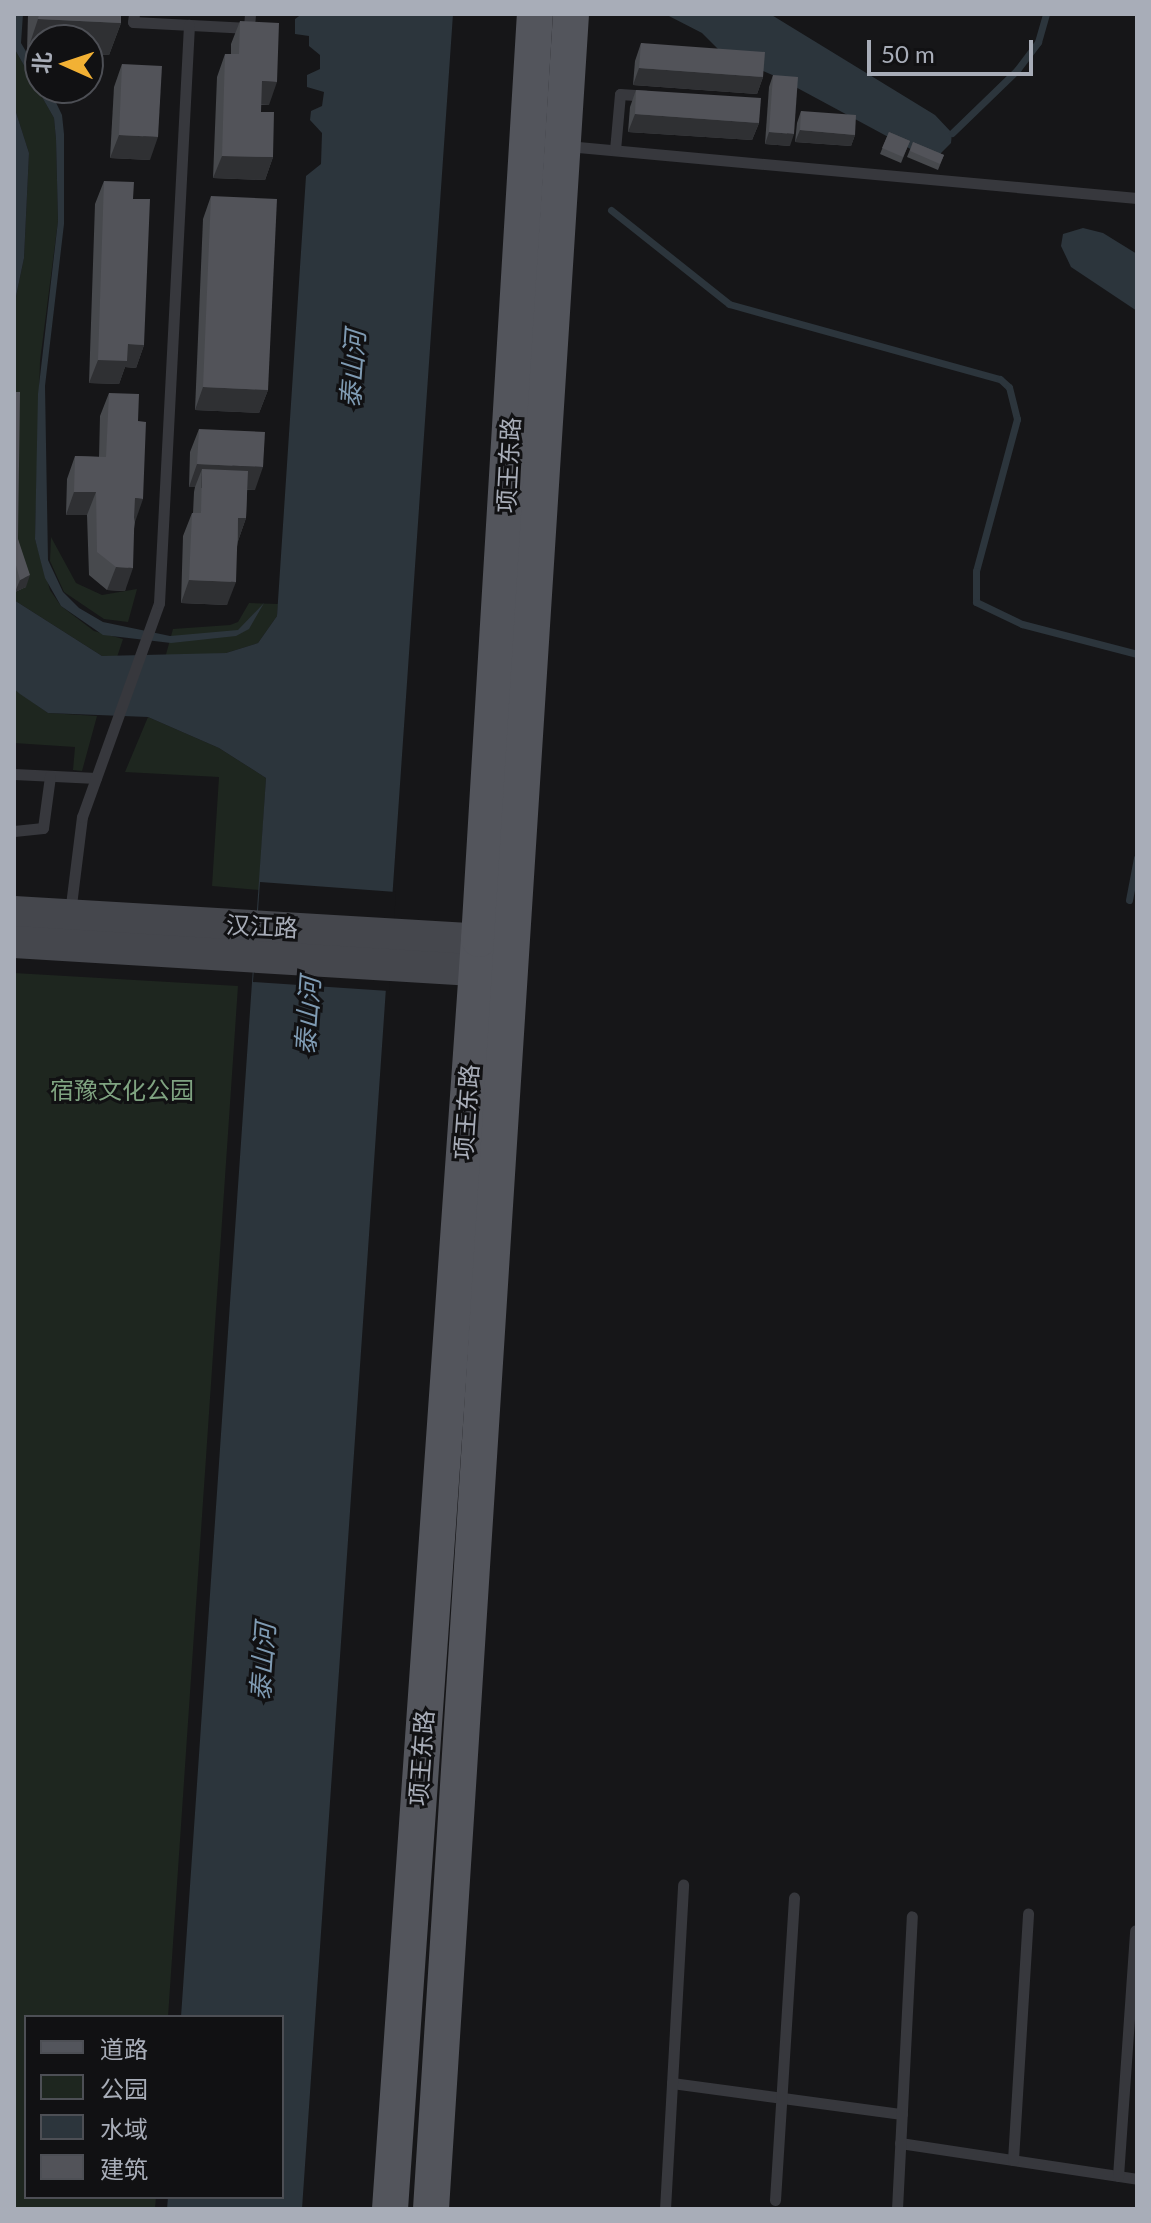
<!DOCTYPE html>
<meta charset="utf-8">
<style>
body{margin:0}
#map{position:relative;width:1151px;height:2223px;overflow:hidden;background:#161618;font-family:Lato,"Noto Sans SC",sans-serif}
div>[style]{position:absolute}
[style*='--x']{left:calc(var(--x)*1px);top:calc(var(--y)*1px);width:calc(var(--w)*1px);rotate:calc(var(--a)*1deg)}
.green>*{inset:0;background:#1e261f}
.water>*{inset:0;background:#2c353c}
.pier>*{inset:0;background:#161618}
.stream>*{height:7px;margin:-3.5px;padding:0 3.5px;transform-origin:3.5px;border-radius:3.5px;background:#2c353c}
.lane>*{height:11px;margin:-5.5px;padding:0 5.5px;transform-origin:5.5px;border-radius:5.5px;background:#37383d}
.secondary>*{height:32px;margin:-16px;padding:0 16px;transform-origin:16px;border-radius:16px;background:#45474d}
.primary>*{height:36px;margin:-18px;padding:0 18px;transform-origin:18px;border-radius:18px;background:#53555c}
.wall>*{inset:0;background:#47494d}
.shaded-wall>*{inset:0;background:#2f3033}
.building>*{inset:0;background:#525359}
span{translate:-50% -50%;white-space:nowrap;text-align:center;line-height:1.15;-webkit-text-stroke:6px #111113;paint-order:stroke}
.street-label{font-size:24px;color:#a8adb8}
.park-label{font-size:24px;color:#7fa381}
.water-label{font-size:26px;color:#7f9bb3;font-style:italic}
.frame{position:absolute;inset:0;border:16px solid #a8adb8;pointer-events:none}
.legend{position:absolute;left:24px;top:2015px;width:260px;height:184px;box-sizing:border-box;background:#111113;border:2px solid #4d4f55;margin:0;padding:10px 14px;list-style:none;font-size:24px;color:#a8adb8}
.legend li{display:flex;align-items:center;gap:16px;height:40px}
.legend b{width:40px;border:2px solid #4d4f55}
.north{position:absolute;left:24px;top:24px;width:80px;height:80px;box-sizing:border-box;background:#111113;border:2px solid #4d4f55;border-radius:50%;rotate:273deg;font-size:22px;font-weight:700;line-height:32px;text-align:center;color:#a8adb8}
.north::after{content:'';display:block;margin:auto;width:28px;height:36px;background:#f2b134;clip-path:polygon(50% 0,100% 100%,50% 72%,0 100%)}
.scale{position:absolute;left:867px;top:40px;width:166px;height:36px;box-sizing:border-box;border:4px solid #a8adb8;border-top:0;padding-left:10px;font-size:24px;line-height:28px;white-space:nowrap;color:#a8adb8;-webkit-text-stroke:6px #111113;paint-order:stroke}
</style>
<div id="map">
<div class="green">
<div style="clip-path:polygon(14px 48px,54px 118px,56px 139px,58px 221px,40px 361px,35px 539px,50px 590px,61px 606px,94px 631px,123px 639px,117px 657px,102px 656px,14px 600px,14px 306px,24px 258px,29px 153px,14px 106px)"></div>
<div style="clip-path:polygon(51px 537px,76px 583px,102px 595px,137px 589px,128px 622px,104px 619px,64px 592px,50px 561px)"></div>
<div style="clip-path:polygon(249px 603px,278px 604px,277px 616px,258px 643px,226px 653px,165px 658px,173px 629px,230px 625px,238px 622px)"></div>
<div style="clip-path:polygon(14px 689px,48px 713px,97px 716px,82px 771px,73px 770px,75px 747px,14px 743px)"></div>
<div style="clip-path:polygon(148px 717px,219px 748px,266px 778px,259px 890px,212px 886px,219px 777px,125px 772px)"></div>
<div style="clip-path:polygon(14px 973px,238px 986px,168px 2017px,26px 2017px,26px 2197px,156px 2197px,155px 2209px,14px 2209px)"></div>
</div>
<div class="water">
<div style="clip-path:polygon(14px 14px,23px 14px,21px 43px,40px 75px,40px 88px,49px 88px,62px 115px,64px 134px,64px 224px,45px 386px,48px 560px,63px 592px,79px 608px,103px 622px,170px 636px,238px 630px,264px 603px,249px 629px,236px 636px,171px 643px,103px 635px,61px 606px,45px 578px,35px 539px,38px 394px,58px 221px,56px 139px,54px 118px,14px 48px)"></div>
<div style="clip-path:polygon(302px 14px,453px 14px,302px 2209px,167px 2209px,168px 2197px,282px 2197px,282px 2017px,181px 2017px,266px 778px,219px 748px,148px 717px,48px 713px,20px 694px,14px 689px,14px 600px,102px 656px,226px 653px,258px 643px,277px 616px,306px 176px,321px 164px,322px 133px,310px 120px,311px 111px,322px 106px,324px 92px,307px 87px,307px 75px,320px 69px,320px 55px,309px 46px,309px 36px,295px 34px,295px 19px)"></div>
<div style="clip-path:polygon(665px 14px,770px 14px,935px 115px,952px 133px,951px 143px,937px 157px,918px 153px,777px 77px,723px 54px,702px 33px)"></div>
<div style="clip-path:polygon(14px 106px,29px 153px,24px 258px,14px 306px)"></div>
<div style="clip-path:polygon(1083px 228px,1103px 233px,1137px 254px,1137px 311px,1071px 267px,1061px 246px,1063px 234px)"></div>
</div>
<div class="pier">
<div style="clip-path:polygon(260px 882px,396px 892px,389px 991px,253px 982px)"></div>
</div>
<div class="stream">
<div style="--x:952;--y:133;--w:91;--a:-44.1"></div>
<div style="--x:1017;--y:70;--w:35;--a:-53"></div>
<div style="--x:1038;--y:42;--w:29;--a:-74"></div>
<div style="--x:611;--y:210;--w:151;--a:38.5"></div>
<div style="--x:729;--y:304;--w:281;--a:15.5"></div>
<div style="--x:1000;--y:379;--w:12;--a:42"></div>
<div style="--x:1009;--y:387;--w:33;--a:76"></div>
<div style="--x:1017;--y:419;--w:157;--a:105.1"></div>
<div style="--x:976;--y:571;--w:31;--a:90"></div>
<div style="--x:976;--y:602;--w:51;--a:25.6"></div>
<div style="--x:1022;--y:624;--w:119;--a:14.6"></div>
<div style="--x:1129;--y:900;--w:43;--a:-79.2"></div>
</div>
<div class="lane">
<div style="--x:134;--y:14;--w:8;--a:97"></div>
<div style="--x:133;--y:22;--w:116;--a:3"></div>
<div style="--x:249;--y:28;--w:14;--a:-86"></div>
<div style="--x:567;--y:146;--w:572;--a:5.21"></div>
<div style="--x:615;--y:150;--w:56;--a:-84.9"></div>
<div style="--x:620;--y:94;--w:26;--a:4"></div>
<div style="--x:14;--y:774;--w:82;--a:2.8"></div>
<div style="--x:14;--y:831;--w:29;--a:-6"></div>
<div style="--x:43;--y:828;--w:52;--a:-82.3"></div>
<div style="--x:70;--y:913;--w:97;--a:-82.9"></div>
<div style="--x:82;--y:817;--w:227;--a:-70.2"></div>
<div style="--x:159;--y:603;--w:579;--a:-87.03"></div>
<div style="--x:672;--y:2083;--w:232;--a:7.7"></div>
<div style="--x:900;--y:2143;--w:240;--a:8.6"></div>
<div style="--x:1013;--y:2160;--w:247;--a:-86.5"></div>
<div style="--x:1118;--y:2176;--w:246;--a:-86"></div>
<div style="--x:775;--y:2200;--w:303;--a:-86.4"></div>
<div style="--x:665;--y:2209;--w:325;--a:-86.8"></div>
<div style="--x:897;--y:2209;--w:293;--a:-87.1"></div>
</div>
<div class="secondary">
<div style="--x:14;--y:912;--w:489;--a:3.4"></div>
<div style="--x:14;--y:942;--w:489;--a:3.5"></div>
</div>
<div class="primary">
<div style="--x:390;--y:2209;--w:1273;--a:-85.99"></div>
<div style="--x:479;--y:939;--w:927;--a:-86.54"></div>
<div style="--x:431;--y:2209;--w:2199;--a:-86.35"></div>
</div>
<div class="wall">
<div style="clip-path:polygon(28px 14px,121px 14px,121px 23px,109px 55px,27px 52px)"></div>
<div style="clip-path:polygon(240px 21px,269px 105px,261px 105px,261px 112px,273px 157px,265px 180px,213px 178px,217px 77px,225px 54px,231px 54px,231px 44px)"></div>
<div style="clip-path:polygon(641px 43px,763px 77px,757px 94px,633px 85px,635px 61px)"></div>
<div style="clip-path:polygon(122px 64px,150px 160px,110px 158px,114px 87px)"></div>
<div style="clip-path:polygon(773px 75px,790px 146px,765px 144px,769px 87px)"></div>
<div style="clip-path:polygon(636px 90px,759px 123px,752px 140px,628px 132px,630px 107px)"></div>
<div style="clip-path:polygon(801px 111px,855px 135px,851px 146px,795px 142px,797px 123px)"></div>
<div style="clip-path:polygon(889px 132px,910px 141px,901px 163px,880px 154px)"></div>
<div style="clip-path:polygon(913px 142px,944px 155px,938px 170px,907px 157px)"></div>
<div style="clip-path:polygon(104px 181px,133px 199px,144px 345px,136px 368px,125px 367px,119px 384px,89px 383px,95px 204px)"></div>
<div style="clip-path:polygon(211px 196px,268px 390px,259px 413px,195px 410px,203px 219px)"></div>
<div style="clip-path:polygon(14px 392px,18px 539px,26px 587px,15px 592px,14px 587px)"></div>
<div style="clip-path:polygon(109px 393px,135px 522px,125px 591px,107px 590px,89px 575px,87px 515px,66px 515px,67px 479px,75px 456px,99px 457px,100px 416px)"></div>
<div style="clip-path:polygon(199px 429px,255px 490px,247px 490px,246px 518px,238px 541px,227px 605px,181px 603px,183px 536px,192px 513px,193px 513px,194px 492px,195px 487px,189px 487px,190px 452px)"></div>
</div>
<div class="shaded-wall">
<div style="clip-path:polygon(38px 19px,121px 23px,109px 55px,88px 54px,88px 40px,40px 40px,40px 53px,27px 52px)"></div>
<div style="clip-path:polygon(639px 68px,763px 77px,757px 94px,633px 85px)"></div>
<div style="clip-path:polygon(262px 81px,277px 82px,269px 105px,254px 104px)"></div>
<div style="clip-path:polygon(635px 114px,759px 123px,752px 140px,628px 132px)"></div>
<div style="clip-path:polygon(800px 130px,855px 135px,851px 146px,795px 142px)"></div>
<div style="clip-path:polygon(769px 132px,794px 134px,790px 146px,765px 144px)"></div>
<div style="clip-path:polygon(119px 135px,158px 137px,150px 160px,110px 158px)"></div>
<div style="clip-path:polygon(222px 156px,273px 157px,265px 180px,213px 178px)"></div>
<div style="clip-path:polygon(128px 344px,144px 345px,136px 368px,125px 367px,119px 384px,89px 383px,98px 360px)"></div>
<div style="clip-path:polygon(203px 387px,268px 390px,259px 413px,195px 410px)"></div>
<div style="clip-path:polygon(197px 464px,263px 467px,255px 490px,201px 488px,202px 469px,195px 487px,189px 487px)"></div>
<div style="clip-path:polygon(74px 492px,96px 492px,87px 515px,66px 515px)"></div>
<div style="clip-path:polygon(135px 498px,143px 499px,135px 522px)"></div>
<div style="clip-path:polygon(238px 518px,246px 518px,238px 541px)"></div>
<div style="clip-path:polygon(116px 567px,133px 568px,125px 591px,107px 590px)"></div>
<div style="clip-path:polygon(30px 575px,26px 587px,15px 592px,20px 580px)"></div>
<div style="clip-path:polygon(189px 580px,236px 582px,227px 605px,181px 603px)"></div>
</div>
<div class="building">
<div style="clip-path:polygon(39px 14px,121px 14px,121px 23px,38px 19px)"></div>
<div style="clip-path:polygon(240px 21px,279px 23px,277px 82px,262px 81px,261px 112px,274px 112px,273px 157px,222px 156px,225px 54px,239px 54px)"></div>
<div style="clip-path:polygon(641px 43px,765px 52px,763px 77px,639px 68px)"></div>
<div style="clip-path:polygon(122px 64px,162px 66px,158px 137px,119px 135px)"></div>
<div style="clip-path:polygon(773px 75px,798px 77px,794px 134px,769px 132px)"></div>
<div style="clip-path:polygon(636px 90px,761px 98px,759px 123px,635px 114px)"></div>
<div style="clip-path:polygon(801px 111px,856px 115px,855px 135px,800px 130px)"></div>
<div style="clip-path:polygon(889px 132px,910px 141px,903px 157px,882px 148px)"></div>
<div style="clip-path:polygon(913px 142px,944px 155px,940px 164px,910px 151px)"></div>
<div style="clip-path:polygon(104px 181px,134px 182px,133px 199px,150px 199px,144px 345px,128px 344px,127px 361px,98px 360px)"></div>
<div style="clip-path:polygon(211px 196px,277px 199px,268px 390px,203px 387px)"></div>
<div style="clip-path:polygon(14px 392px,20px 392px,18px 539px,30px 575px,20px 580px,14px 558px)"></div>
<div style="clip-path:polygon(109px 393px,139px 394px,138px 421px,146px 422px,143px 499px,135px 498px,133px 568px,116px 567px,97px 552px,96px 492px,74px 492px,75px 456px,106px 457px)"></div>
<div style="clip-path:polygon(199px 429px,265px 432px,263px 467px,197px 464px)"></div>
<div style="clip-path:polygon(202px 469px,248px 471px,246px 518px,238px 518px,236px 582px,189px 580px,192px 513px,201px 513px)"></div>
</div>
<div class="street-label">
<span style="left:508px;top:465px;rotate:-87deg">项王东路</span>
<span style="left:262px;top:926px;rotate:3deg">汉江路</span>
<span style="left:466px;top:1112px;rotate:-86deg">项王东路</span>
<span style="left:421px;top:1758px;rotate:-86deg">项王东路</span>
</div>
<div class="park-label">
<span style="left:122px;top:1090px">宿豫文化公园</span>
</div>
<div class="water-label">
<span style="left:353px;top:369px;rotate:-86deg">泰山河</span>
<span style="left:308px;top:1016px;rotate:-86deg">泰山河</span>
<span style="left:263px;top:1662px;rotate:-86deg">泰山河</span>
</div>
<div class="frame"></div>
<ul class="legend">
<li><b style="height:10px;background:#53555c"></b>道路</li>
<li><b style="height:22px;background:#1e261f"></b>公园</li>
<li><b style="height:22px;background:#2c353c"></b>水域</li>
<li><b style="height:22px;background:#525359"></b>建筑</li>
</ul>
<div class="north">北</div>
<div class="scale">50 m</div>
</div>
